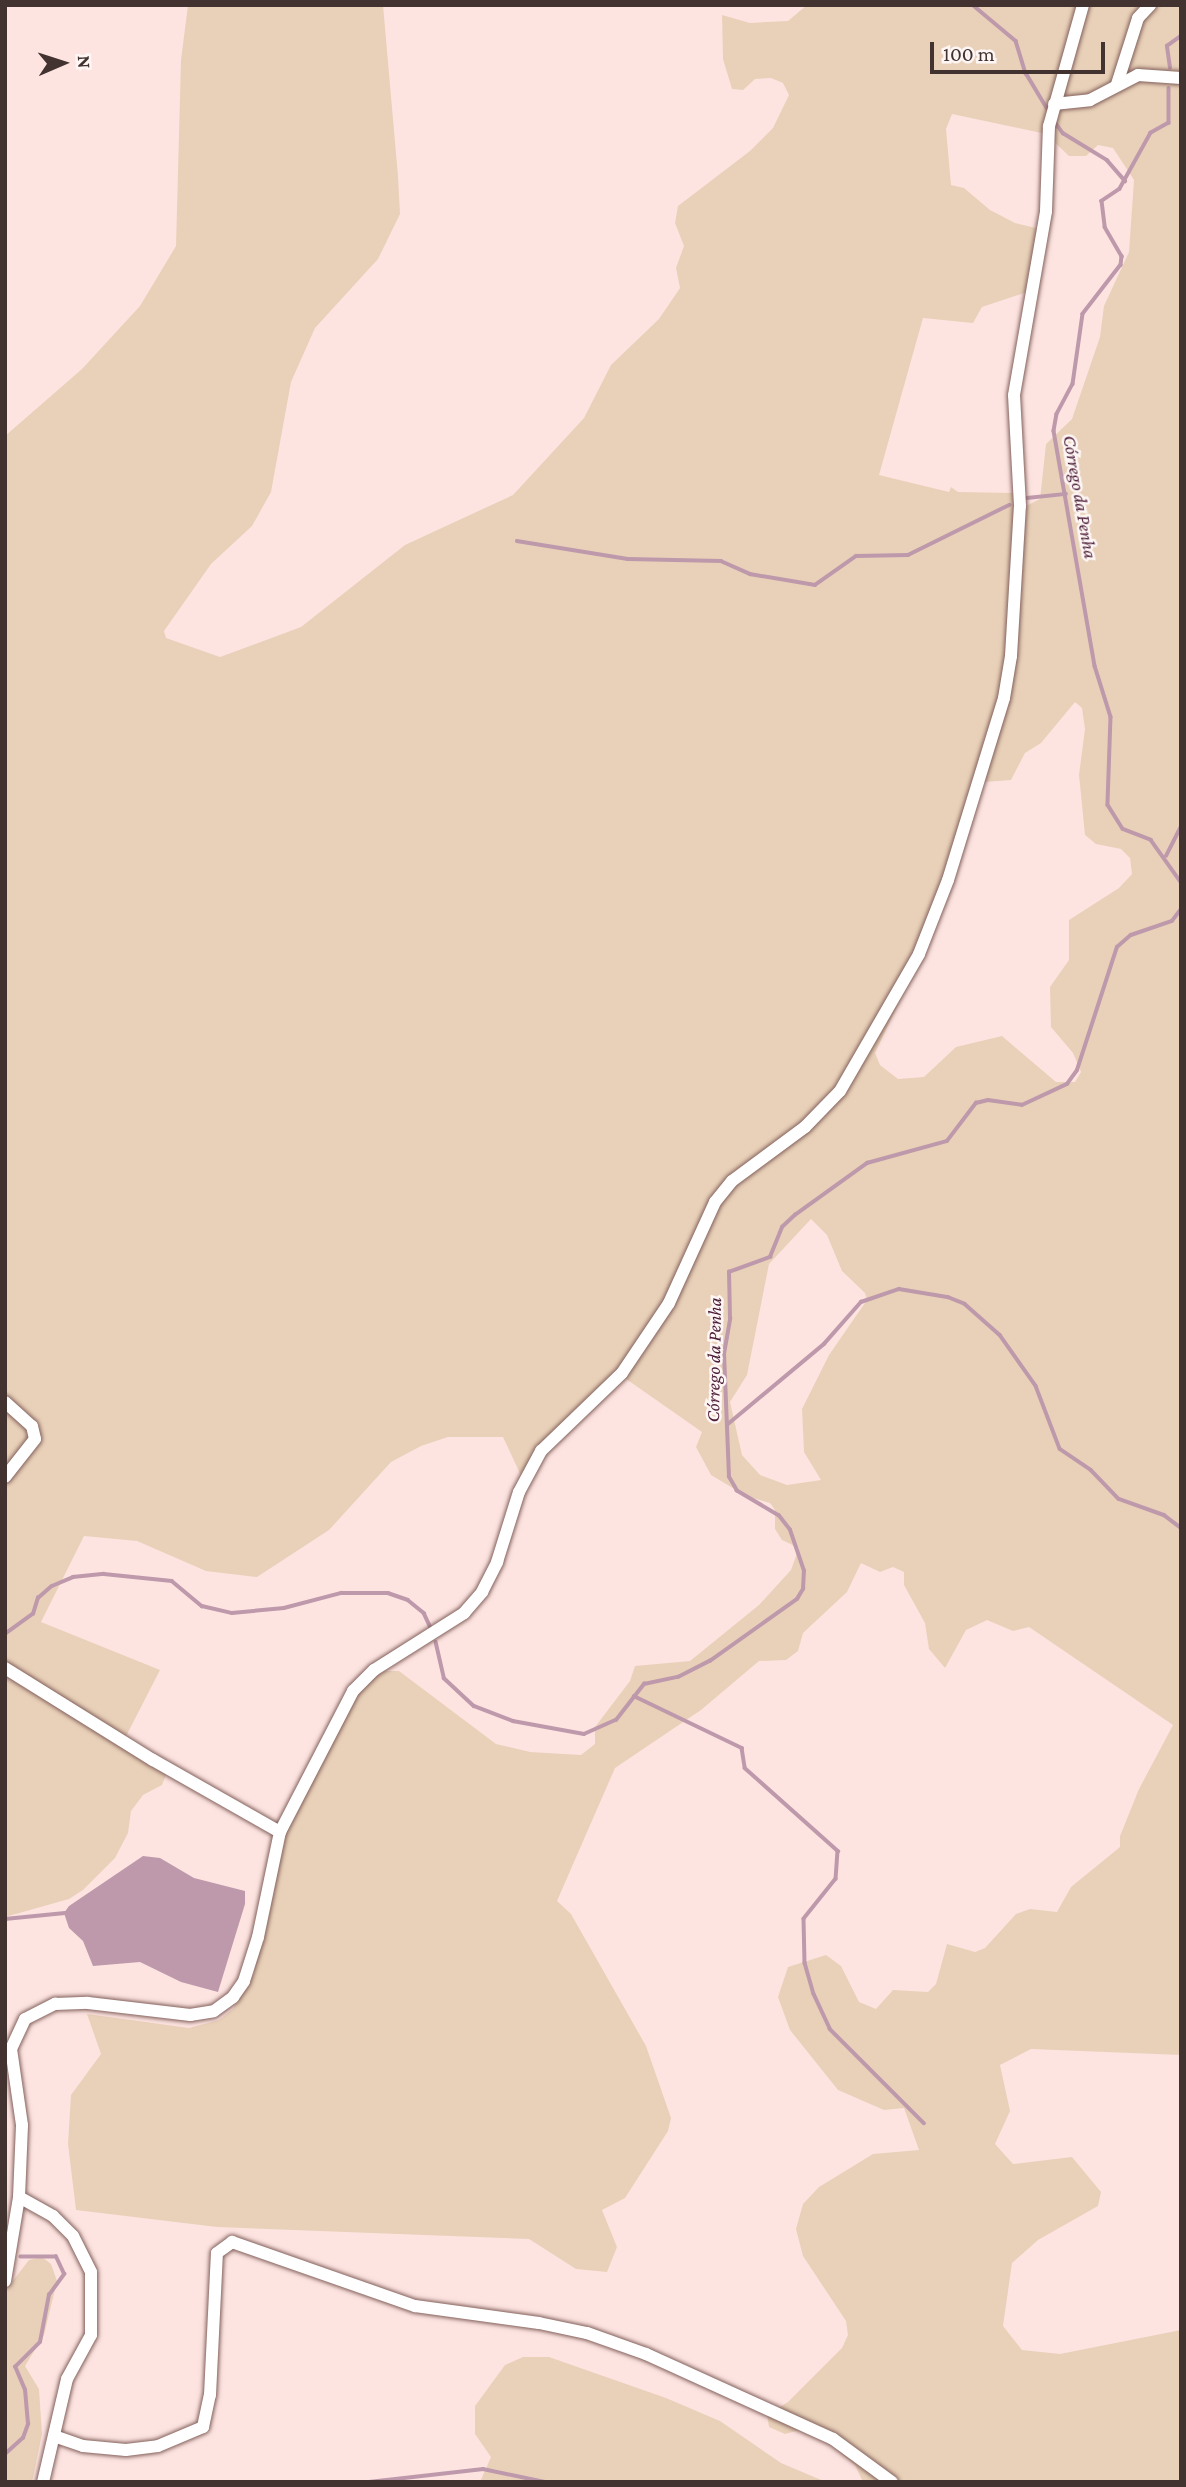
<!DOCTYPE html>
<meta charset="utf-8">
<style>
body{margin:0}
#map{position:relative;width:1186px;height:2487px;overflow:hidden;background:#fde4e1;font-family:"Crimson Pro",serif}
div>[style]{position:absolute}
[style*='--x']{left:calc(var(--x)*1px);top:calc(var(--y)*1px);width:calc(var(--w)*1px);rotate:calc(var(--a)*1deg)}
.green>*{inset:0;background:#e9d1b9}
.water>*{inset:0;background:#be99ab}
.stream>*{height:3.5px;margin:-1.75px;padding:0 1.75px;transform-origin:1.75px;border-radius:1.75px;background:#be99ab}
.roads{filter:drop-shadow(0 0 2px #82605b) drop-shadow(0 0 2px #82605b)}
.minor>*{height:12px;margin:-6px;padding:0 6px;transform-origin:6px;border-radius:6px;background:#fff}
span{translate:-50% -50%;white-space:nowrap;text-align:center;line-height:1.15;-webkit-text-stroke:5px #fef6f4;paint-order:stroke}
.water-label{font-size:19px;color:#4b1c37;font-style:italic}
.frame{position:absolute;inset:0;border:7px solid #423230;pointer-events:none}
.north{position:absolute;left:28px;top:28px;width:70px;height:70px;-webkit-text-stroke:5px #fef6f4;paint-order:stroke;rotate:87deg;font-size:19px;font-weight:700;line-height:28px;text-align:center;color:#423230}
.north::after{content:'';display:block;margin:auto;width:24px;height:32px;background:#423230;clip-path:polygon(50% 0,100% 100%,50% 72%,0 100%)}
.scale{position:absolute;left:930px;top:42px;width:175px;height:32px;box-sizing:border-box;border:4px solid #423230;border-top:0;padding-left:9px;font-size:21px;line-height:24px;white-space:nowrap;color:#423230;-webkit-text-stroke:5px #fef6f4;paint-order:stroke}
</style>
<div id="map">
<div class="green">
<div style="clip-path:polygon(evenodd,188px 5px,383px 5px,398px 176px,400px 214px,378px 259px,315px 328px,291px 382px,271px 492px,252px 526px,211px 564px,164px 631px,166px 638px,220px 657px,301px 627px,405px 545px,513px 495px,584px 418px,611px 365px,659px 319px,680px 288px,676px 268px,684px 246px,675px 223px,678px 206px,750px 151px,773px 128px,789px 95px,783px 83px,771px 78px,755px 79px,743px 90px,732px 89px,723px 59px,722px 15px,750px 23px,788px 21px,807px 5px,1181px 5px,1181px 2055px,1031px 2049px,1000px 2065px,1010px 2111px,995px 2144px,1013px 2164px,1072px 2157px,1101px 2192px,1098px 2206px,1038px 2240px,1012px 2263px,1003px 2326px,1022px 2350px,1060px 2354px,1181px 2330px,1181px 2482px,863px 2482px,855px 2465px,820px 2436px,800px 2430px,785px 2434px,769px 2427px,767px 2415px,788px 2402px,842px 2348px,848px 2335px,846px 2321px,803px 2256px,796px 2229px,803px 2204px,819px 2187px,873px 2154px,919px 2150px,904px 2108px,884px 2110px,838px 2090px,790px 2030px,778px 1997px,788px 1967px,826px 1955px,841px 1966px,859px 2002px,876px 2009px,893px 1990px,928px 1992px,936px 1984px,947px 1944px,975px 1952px,985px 1948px,1016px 1914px,1030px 1909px,1057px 1912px,1071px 1887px,1120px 1847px,1120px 1836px,1139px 1789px,1173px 1725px,1029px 1627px,1013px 1631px,987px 1620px,966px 1630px,945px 1668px,929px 1649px,925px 1623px,904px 1585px,904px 1572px,893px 1567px,880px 1572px,861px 1563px,847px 1592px,803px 1633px,798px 1651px,786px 1660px,759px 1661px,701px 1710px,615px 1768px,557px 1901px,571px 1914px,646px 2046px,671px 2118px,668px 2131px,625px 2198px,602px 2210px,617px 2247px,607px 2272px,576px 2269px,529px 2239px,217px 2227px,76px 2210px,68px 2144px,71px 2095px,101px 2054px,87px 2014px,189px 2028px,219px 2020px,233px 2009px,254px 1974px,267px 1891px,292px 1813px,361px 1686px,384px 1671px,399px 1671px,496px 1744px,530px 1752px,581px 1755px,595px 1744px,595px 1727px,630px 1681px,635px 1666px,690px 1661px,759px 1605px,791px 1570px,799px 1548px,782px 1540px,775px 1529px,775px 1510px,770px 1503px,746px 1496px,711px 1475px,696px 1447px,702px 1432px,619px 1374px,587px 1402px,524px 1482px,503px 1437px,448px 1437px,421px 1446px,391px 1462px,329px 1530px,257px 1577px,206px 1571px,137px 1541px,84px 1536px,41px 1622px,160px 1670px,121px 1746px,166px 1775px,162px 1785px,143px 1795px,131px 1811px,128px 1833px,115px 1858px,83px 1890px,69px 1899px,5px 1917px,5px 436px,82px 369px,140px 306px,176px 246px,181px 60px,188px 5px,952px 114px,1046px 134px,1069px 156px,1086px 156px,1098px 145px,1113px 148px,1134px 180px,1129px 252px,1104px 306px,1100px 337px,1072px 419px,1046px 444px,1040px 499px,1024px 507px,1015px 493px,958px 492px,951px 487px,949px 492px,879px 475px,923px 318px,973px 323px,982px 307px,1027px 292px,1040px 229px,1015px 223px,990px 210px,964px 188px,951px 185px,946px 129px,952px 114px,188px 5px,1075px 702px,1082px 708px,1085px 729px,1079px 775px,1085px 835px,1096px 844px,1121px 849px,1130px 858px,1132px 874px,1119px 888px,1069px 920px,1069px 960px,1050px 987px,1051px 1027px,1073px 1053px,1081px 1072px,1075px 1082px,1056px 1082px,1002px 1036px,956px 1047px,924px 1077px,898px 1079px,880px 1065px,875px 1053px,941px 914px,965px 823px,984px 782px,1011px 780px,1025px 753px,1041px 743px,1075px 702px,188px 5px,811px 1219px,827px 1235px,842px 1271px,865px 1293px,867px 1300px,829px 1355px,802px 1409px,804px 1452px,821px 1480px,787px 1485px,760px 1475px,742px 1455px,730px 1402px,747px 1375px,769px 1264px,811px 1219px)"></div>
<div style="clip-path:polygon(42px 2257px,51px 2264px,57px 2281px,44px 2335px,25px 2366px,39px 2389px,42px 2434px,32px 2482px,5px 2482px,5px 2291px,29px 2260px)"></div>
<div style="clip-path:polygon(523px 2357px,549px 2357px,666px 2398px,720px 2421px,781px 2463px,826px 2482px,480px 2482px,491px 2457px,475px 2434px,475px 2406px,505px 2365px)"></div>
</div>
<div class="water">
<div style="clip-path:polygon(143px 1856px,160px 1858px,194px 1878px,245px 1891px,245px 1904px,218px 1992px,181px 1982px,140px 1962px,93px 1966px,83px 1941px,69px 1928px,64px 1913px,69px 1906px)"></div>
</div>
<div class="stream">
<div style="--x:973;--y:5;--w:56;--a:39.9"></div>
<div style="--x:1016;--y:41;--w:34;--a:73"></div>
<div style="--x:1026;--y:73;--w:41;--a:59"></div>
<div style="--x:1170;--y:68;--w:22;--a:-98"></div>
<div style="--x:1167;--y:46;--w:17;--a:-36"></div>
<div style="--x:1169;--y:88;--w:35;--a:90"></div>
<div style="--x:1169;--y:123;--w:21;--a:151"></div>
<div style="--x:1151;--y:133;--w:64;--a:119"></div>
<div style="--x:1120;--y:189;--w:22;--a:146"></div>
<div style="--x:1102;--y:201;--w:26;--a:83"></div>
<div style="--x:1105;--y:227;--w:34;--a:60"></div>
<div style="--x:1122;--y:256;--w:9;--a:96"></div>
<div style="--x:1121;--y:265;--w:62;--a:127.8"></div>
<div style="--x:1083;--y:314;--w:71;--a:98.1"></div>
<div style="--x:1073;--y:384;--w:34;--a:118"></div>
<div style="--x:1057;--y:414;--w:17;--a:100"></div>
<div style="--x:1054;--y:431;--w:239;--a:80.1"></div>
<div style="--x:1095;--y:666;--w:53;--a:72.6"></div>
<div style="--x:1111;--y:717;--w:88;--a:92"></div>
<div style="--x:1108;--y:805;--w:28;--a:58"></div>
<div style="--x:1123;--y:829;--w:30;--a:21"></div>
<div style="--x:1151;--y:840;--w:52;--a:54.5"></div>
<div style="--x:1055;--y:122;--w:14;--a:54"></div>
<div style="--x:1063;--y:133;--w:52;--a:31.5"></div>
<div style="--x:1107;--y:160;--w:28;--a:49"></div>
<div style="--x:1027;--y:498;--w:39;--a:-6"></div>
<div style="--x:517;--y:541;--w:112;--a:9.2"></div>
<div style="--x:628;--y:559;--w:93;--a:1.2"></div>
<div style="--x:721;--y:561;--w:32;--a:24"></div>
<div style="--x:750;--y:574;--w:66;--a:9.6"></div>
<div style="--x:815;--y:585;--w:50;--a:-35.3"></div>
<div style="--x:856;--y:556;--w:52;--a:-1.1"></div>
<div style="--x:908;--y:555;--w:113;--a:-26.3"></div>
<div style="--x:1166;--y:856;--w:33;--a:-63"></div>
<div style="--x:728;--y:1424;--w:125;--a:-39.8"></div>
<div style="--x:824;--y:1344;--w:56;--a:-48.6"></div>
<div style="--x:861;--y:1302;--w:40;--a:-18.9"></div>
<div style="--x:899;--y:1289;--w:50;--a:9.3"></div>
<div style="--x:948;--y:1297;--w:18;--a:22"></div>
<div style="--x:965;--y:1304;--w:47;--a:41.5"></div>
<div style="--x:1000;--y:1335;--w:62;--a:54.8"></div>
<div style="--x:1036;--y:1386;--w:67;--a:69.1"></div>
<div style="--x:1060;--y:1449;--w:37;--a:34"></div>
<div style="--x:1091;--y:1470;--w:40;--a:46"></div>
<div style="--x:1119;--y:1499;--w:48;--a:19.6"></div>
<div style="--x:1164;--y:1515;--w:21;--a:37"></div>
<div style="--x:5;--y:1634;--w:34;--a:-36"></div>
<div style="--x:33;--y:1614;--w:17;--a:-73"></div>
<div style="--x:38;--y:1598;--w:18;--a:-41"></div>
<div style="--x:52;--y:1586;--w:23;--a:-23"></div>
<div style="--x:73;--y:1577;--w:31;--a:-6"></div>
<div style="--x:104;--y:1574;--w:68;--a:5.9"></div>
<div style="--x:172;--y:1581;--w:39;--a:40"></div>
<div style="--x:202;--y:1606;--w:31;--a:13"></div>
<div style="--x:232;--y:1613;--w:52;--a:-5.5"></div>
<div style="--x:284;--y:1608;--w:59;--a:-14.7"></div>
<div style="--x:341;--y:1593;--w:47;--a:0"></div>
<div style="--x:388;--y:1593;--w:21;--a:19"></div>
<div style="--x:408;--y:1600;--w:21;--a:39"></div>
<div style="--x:424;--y:1613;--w:17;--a:65"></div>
<div style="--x:436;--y:1642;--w:37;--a:77"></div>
<div style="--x:444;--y:1678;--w:41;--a:43"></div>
<div style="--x:474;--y:1706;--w:42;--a:21"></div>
<div style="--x:513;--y:1721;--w:72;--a:10.4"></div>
<div style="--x:584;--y:1734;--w:35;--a:-24"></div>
<div style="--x:616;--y:1720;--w:46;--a:-52.1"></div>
<div style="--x:644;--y:1684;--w:35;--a:-12"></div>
<div style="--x:678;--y:1677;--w:36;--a:-27"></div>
<div style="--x:710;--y:1661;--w:107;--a:-35.5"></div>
<div style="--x:797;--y:1599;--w:12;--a:-59"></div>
<div style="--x:803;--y:1589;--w:18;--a:-87"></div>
<div style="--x:804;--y:1571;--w:43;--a:-108.9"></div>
<div style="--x:790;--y:1530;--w:18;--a:-128"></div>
<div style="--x:779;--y:1516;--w:49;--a:-149.2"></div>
<div style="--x:737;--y:1491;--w:16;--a:-120"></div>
<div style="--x:729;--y:1477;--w:123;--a:-92.3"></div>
<div style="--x:724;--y:1354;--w:36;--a:-80"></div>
<div style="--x:730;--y:1319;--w:47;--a:-91.2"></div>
<div style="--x:729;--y:1272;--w:44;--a:-20.1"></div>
<div style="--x:770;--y:1257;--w:32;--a:-68"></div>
<div style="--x:782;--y:1227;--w:18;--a:-43"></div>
<div style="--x:795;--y:1215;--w:89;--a:-35.8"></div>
<div style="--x:867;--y:1163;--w:83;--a:-15.4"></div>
<div style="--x:947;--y:1141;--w:48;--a:-52.7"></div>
<div style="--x:976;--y:1103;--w:12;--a:-14"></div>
<div style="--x:988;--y:1100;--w:34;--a:8"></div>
<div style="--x:1022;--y:1105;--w:50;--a:-25"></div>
<div style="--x:1067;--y:1084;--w:17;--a:-54"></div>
<div style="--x:1077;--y:1070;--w:129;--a:-72"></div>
<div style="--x:1117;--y:947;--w:18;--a:-41"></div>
<div style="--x:1131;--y:935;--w:43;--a:-18.9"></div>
<div style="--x:1172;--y:921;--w:15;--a:-53"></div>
<div style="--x:634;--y:1696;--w:120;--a:25.7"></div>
<div style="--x:742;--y:1748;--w:20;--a:81"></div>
<div style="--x:745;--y:1768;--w:125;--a:41.7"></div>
<div style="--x:838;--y:1851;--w:28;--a:94"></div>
<div style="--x:836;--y:1879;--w:51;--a:128.7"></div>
<div style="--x:804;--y:1919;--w:44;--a:88.7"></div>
<div style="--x:805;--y:1963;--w:32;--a:74"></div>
<div style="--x:814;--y:1994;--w:38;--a:65"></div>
<div style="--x:830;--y:2029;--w:133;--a:45"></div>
<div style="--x:5;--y:1919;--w:60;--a:-5.7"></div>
<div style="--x:5;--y:2454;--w:24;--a:-42"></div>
<div style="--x:23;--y:2438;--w:15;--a:-70"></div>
<div style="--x:28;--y:2424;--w:34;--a:-95"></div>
<div style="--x:25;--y:2390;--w:25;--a:-113"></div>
<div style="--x:15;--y:2367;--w:35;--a:-45"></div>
<div style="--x:40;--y:2342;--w:48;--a:-79.2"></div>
<div style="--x:49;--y:2295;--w:26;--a:-54"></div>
<div style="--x:64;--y:2274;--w:19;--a:-115"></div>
<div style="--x:56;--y:2257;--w:35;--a:180"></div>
<div style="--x:369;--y:2482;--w:115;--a:-6.5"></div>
<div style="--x:483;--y:2469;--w:63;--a:11.8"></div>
</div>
<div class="roads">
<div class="minor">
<div style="--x:1117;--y:84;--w:69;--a:-72.3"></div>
<div style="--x:1138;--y:18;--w:18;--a:-47"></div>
<div style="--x:1054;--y:104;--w:36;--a:-6"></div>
<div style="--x:1090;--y:100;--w:54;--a:-27.5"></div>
<div style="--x:1138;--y:75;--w:43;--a:4"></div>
<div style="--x:5;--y:1402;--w:36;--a:42"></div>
<div style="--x:32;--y:1426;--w:13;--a:77"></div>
<div style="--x:35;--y:1439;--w:48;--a:128.3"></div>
<div style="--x:5;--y:1668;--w:174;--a:31.9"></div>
<div style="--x:153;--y:1760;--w:146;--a:29.6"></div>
<div style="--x:19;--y:2197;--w:39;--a:29"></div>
<div style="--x:53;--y:2216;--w:28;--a:45"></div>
<div style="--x:73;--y:2236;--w:40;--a:63.4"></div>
<div style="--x:91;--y:2272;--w:63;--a:90"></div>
<div style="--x:91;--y:2335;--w:50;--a:118.6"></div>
<div style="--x:67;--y:2379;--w:106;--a:103.1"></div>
<div style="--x:5;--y:2281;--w:85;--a:-80.5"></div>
<div style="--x:19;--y:2197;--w:72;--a:-87.6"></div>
<div style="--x:22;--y:2125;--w:77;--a:-98.2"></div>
<div style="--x:11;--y:2049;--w:33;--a:-65"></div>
<div style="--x:25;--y:2019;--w:34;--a:-27"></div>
<div style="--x:55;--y:2004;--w:33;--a:-2"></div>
<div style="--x:88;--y:2003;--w:103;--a:6.7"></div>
<div style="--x:190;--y:2015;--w:24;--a:-9"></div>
<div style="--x:214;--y:2011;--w:24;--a:-36"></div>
<div style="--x:233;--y:1997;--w:19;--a:-55"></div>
<div style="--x:244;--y:1981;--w:46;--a:-72.3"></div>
<div style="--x:258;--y:1937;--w:107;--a:-78.2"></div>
<div style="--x:280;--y:1832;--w:159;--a:-62.6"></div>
<div style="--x:353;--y:1691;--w:30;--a:-45"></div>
<div style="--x:374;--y:1670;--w:107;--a:-32.3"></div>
<div style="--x:464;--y:1613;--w:28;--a:-49"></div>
<div style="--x:482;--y:1592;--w:34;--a:-63"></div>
<div style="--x:497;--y:1562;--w:73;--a:-72.6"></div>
<div style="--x:519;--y:1492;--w:47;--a:-61.8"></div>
<div style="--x:541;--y:1451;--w:112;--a:-43.9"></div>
<div style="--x:622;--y:1373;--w:84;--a:-56.1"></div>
<div style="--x:669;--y:1303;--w:111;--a:-65.5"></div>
<div style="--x:715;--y:1202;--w:27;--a:-51"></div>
<div style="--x:732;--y:1181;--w:91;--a:-36.5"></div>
<div style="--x:805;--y:1127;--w:50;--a:-45.8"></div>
<div style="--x:840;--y:1091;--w:158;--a:-60"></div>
<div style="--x:919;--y:954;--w:79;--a:-68.6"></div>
<div style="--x:948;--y:880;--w:190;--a:-72.9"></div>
<div style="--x:1004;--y:698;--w:43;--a:-80.5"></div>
<div style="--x:1011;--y:656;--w:150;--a:-86.6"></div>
<div style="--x:1020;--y:506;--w:111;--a:-93.1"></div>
<div style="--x:1014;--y:395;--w:187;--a:-80.1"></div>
<div style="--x:1046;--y:211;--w:85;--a:-88"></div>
<div style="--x:1049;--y:126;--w:126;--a:-74.3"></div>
<div style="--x:54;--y:2436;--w:31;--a:19"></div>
<div style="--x:83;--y:2446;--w:43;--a:5.3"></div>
<div style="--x:126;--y:2450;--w:32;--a:-7"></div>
<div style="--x:158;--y:2446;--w:49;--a:-22.9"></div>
<div style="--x:203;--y:2427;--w:33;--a:-78"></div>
<div style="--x:210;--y:2395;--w:142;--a:-87.2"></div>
<div style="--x:217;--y:2253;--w:19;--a:-36"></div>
<div style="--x:232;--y:2242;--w:194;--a:19.3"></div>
<div style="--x:415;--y:2306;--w:125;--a:7.8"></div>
<div style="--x:539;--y:2323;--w:49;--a:11.8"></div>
<div style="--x:587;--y:2333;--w:63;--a:19.6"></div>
<div style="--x:646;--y:2354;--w:205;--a:24.4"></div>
<div style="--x:833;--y:2439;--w:73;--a:36.1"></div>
</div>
</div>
<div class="water-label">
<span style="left:1080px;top:497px;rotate:80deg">Córrego da Penha</span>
<span style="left:714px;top:1360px;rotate:-89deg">Córrego da Penha</span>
</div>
<div class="frame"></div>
<div class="north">N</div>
<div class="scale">100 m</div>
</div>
